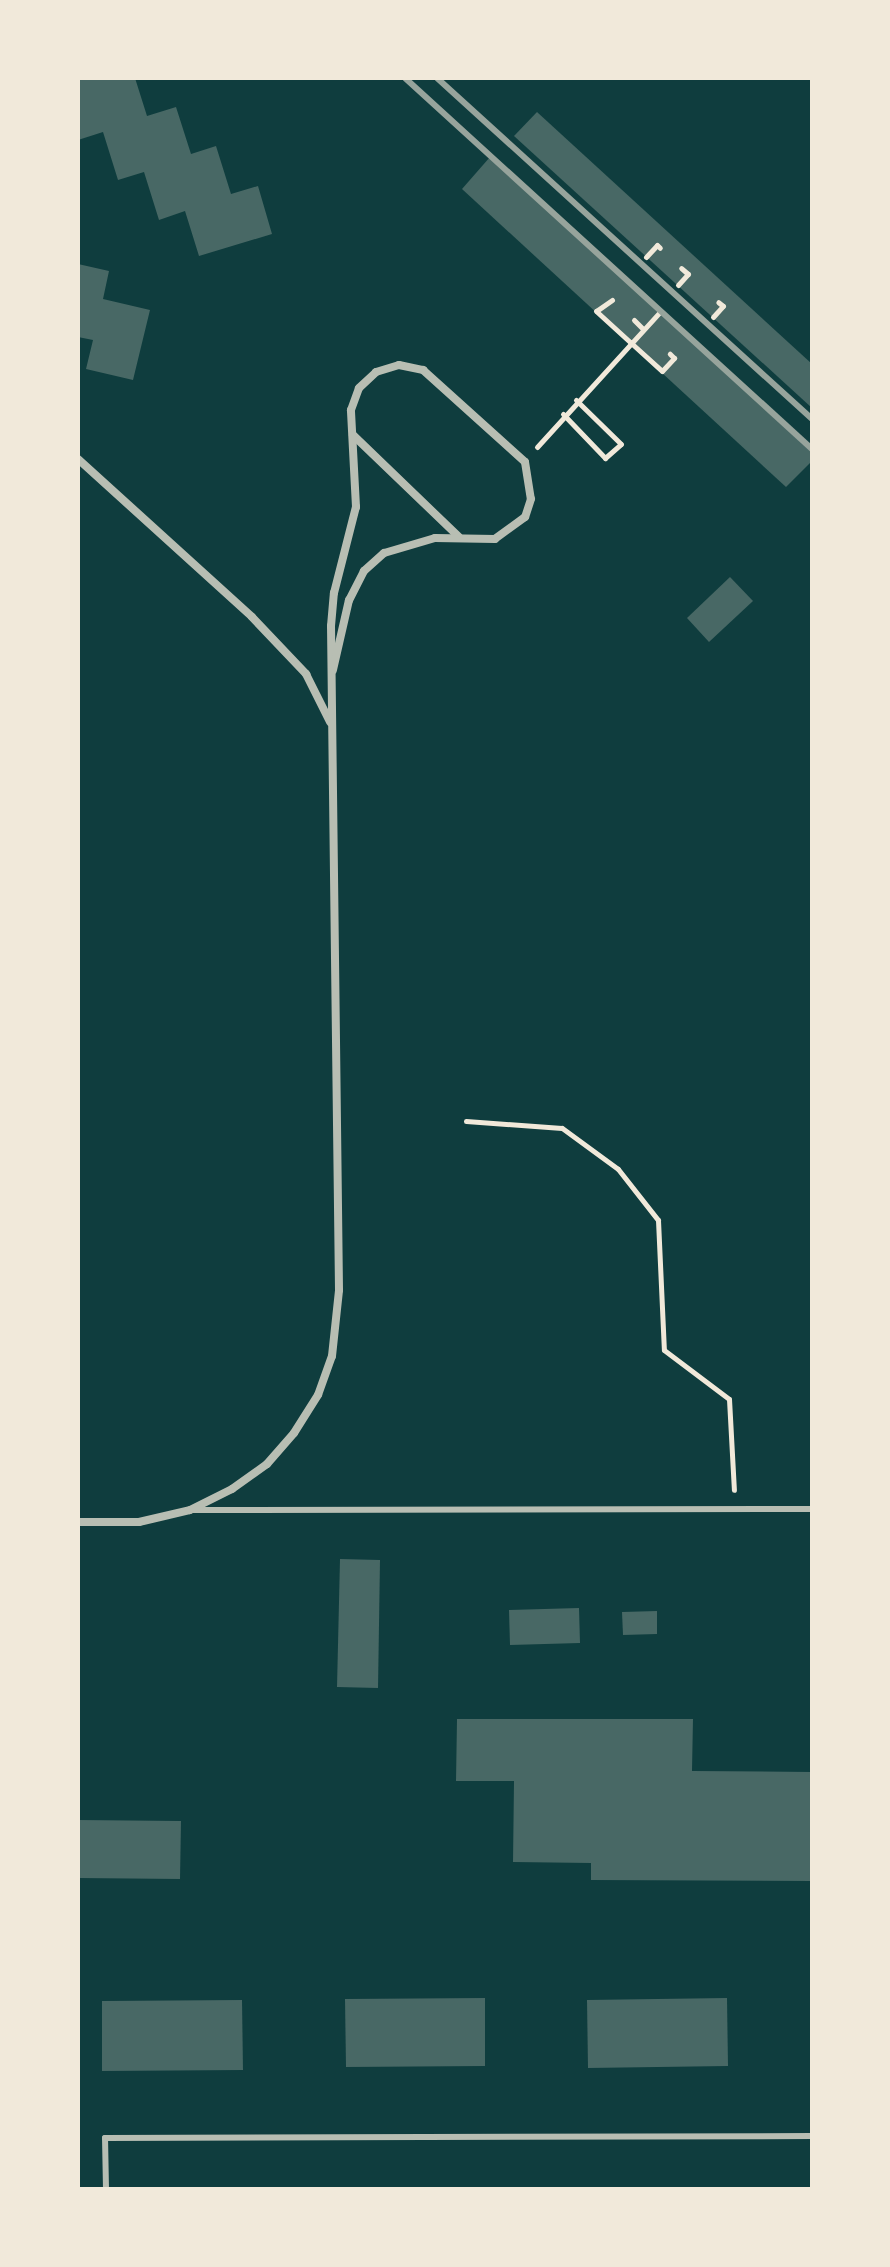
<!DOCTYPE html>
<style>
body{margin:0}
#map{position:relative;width:890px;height:2267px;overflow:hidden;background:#0f3d3e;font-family:"Source Sans 3",sans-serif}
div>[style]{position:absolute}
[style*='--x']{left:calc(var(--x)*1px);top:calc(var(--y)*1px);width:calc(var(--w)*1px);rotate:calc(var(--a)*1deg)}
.building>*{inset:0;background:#486865}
.path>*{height:5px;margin:-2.5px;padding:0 2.5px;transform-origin:2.5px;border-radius:2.5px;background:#f1e9da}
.service>*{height:6px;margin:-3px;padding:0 3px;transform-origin:3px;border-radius:3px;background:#b8beb3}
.minor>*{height:8px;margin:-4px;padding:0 4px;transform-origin:4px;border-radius:4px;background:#b8beb3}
.rail>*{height:6px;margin:-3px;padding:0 3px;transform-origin:3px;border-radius:3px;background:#97a49c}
span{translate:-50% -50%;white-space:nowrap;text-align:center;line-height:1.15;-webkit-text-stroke:6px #f1e9da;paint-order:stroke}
.frame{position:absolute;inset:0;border:80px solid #f1e9da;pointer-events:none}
</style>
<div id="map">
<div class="building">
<div style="clip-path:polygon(78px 78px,135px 78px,147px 116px,176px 107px,191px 154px,216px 146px,231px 194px,258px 186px,272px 234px,199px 256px,185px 211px,159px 220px,144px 172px,118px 180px,103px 132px,78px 140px)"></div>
<div style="clip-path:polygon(537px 112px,812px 364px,812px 408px,514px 136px)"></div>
<div style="clip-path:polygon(490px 157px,812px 451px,812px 461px,786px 487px,462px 189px)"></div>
<div style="clip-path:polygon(78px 264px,109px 271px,103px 299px,150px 310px,133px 380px,86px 369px,93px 340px,78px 337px)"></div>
<div style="clip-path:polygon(730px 577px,753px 601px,709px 642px,687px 618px)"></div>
<div style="clip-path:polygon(340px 1559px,380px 1560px,378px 1688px,337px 1687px)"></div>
<div style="clip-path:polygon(579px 1608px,580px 1643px,510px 1645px,509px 1610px)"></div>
<div style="clip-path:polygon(657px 1611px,657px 1634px,623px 1635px,622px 1612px)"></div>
<div style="clip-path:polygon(457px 1719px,693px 1719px,692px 1771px,812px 1772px,812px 1881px,591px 1880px,591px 1863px,513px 1862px,514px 1781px,456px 1781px)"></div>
<div style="clip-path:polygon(78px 1820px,181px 1821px,180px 1879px,78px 1878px)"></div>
<div style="clip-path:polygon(485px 1998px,485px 2066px,346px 2067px,345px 1999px)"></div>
<div style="clip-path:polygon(727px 1998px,728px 2066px,588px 2068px,587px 2000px)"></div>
<div style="clip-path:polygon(242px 2000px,243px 2070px,102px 2071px,102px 2001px)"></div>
</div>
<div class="path">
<div style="--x:646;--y:257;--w:16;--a:-47"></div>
<div style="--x:657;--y:245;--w:4;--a:45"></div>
<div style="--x:678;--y:285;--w:15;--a:-48"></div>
<div style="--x:688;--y:274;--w:9;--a:-139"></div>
<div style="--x:612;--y:300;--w:19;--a:145"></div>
<div style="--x:596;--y:311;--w:46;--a:42.4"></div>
<div style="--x:630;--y:342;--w:43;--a:42.2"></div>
<div style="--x:662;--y:371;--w:18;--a:-47"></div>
<div style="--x:674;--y:358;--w:6;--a:-135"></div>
<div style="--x:713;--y:317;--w:15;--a:-48"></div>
<div style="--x:723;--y:306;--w:6;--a:-141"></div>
<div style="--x:634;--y:320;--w:11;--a:45"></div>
<div style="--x:563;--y:414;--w:61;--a:46.3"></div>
<div style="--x:605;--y:458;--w:21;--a:-41"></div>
<div style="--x:621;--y:444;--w:63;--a:-135.6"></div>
<div style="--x:537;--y:447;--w:183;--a:-47.7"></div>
<div style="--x:466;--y:1121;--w:96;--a:4.2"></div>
<div style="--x:562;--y:1128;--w:69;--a:36.2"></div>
<div style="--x:618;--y:1169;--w:65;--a:51.9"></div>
<div style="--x:658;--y:1220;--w:130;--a:87.4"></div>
<div style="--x:664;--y:1350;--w:81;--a:37"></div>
<div style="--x:729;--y:1399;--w:91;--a:86.9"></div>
</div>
<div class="service">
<div style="--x:192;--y:1510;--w:620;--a:-0.09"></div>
<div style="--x:106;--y:2189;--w:51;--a:-91.1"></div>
<div style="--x:105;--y:2138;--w:707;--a:-0.16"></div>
</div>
<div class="minor">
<div style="--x:353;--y:435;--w:147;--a:43.9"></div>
<div style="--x:78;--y:459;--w:235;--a:42.2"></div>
<div style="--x:252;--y:617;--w:79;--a:46.5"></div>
<div style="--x:306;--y:674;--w:54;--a:63.4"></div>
<div style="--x:78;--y:1522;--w:61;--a:0"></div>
<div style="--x:139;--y:1522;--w:52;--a:-13.2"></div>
<div style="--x:190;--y:1510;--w:47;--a:-26.6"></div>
<div style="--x:232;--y:1489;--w:43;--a:-35.5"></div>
<div style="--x:267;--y:1464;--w:41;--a:-48.9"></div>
<div style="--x:294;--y:1433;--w:45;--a:-57.7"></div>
<div style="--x:318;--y:1395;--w:41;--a:-70.3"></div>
<div style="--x:332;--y:1356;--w:66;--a:-83.9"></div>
<div style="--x:339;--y:1290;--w:664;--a:-90.69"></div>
<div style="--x:331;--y:626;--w:33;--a:-85"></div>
<div style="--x:334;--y:593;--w:89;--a:-75.7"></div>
<div style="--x:356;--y:507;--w:97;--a:-93"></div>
<div style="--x:351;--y:410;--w:23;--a:-70"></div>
<div style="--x:359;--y:388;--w:23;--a:-43"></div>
<div style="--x:376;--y:372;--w:24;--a:-17"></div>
<div style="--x:399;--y:365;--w:25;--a:12"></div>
<div style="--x:423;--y:370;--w:137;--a:42"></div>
<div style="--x:525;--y:462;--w:37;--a:81"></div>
<div style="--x:531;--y:499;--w:19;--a:108"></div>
<div style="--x:525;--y:517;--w:37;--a:144"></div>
<div style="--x:495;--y:539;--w:60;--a:-179"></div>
<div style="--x:435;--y:538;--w:53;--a:163.6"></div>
<div style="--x:384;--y:553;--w:27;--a:138"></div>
<div style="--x:364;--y:571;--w:33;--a:117"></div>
<div style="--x:349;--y:600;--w:72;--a:102.9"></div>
</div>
<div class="rail">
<div style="--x:405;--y:78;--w:551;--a:42.35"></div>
<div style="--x:437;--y:78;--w:507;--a:42.28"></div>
</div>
<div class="frame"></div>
</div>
